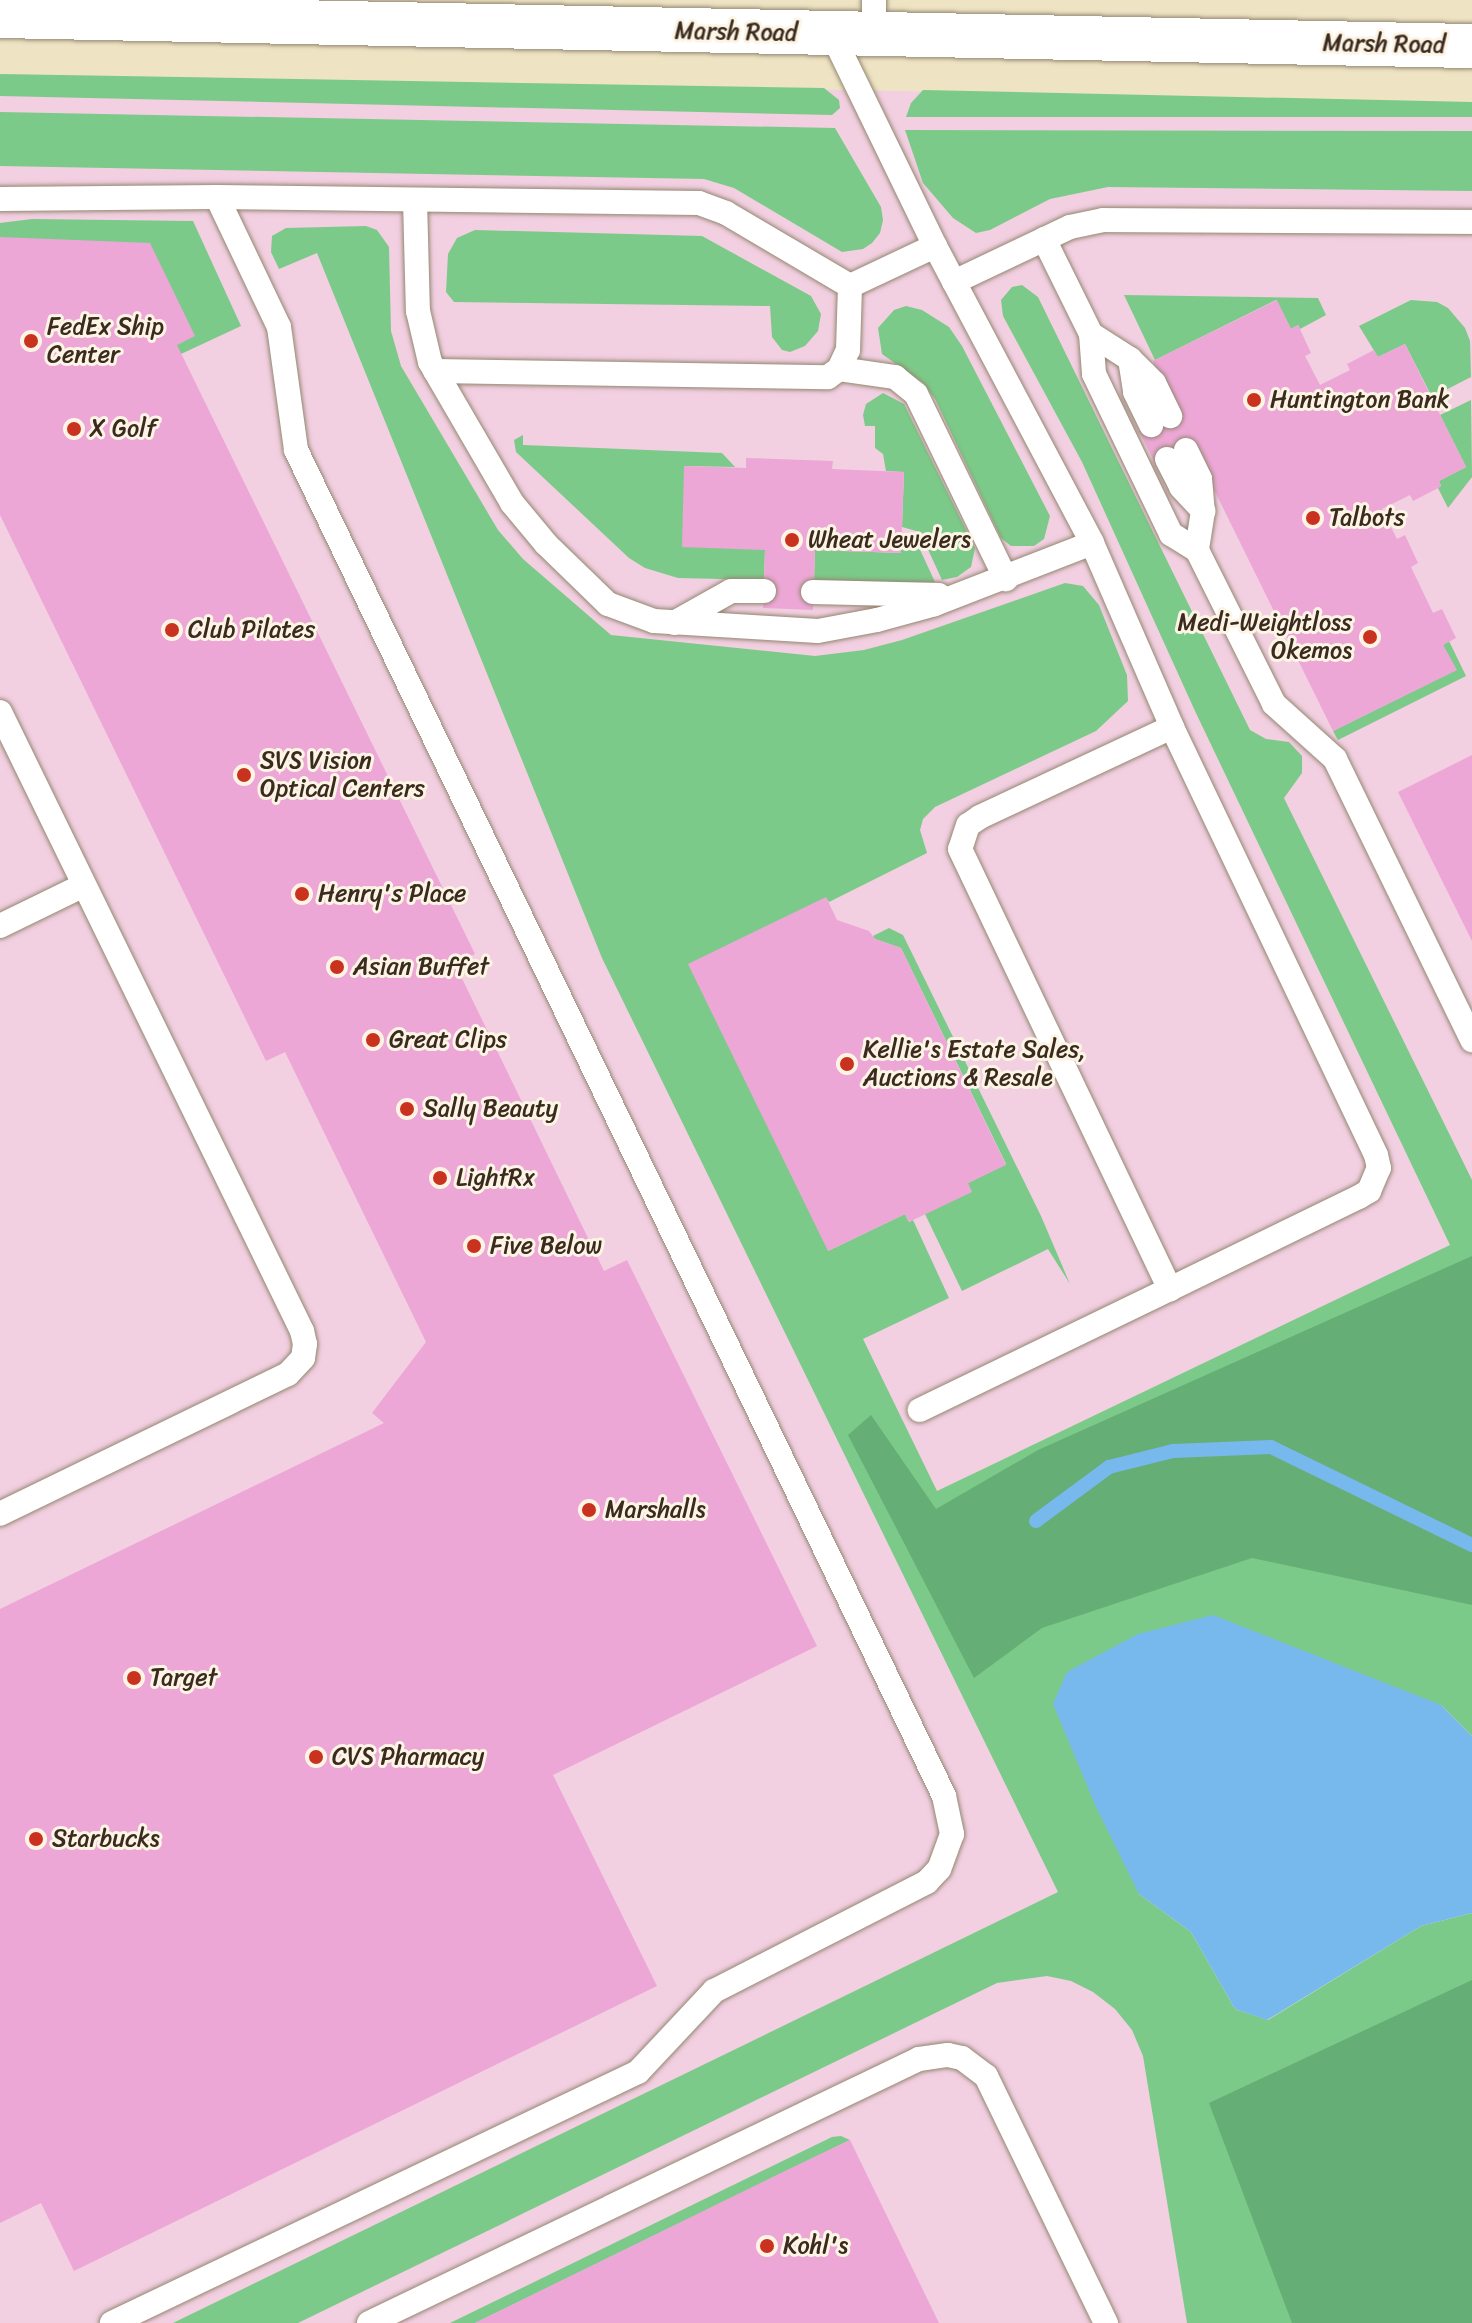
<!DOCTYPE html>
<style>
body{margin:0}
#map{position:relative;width:1472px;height:2323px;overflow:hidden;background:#eee4c4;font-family:Sriracha,sans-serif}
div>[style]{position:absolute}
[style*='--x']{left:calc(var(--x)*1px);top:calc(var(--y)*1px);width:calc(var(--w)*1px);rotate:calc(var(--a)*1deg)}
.built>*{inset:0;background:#f2cfe1}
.green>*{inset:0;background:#7cca89}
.forest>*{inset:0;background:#65ae75}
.water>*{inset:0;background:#78b9ed}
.stream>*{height:14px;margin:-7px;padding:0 7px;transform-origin:7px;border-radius:7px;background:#78b9ed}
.building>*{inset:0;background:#eda7d7}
.roads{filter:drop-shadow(0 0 2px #948771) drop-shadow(0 0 2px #948771)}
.lane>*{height:24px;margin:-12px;padding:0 12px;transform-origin:12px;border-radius:12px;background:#fff}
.secondary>*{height:44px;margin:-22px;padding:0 22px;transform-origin:22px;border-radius:22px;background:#fff}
.dots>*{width:22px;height:22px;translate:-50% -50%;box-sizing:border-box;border:4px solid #fcf5e5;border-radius:50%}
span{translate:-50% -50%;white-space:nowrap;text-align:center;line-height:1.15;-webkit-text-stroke:6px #fcf5e5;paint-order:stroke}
.street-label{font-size:24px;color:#3b2a1e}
.poi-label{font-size:24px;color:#3b2a1e}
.left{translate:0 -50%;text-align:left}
.right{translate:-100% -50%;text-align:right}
</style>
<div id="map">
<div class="built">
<div style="clip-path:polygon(0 74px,1472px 102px,1472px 1235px,877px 1520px,1088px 1952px,1120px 1969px,1237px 2323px,0 2323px)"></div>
</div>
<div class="green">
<div style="clip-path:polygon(0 74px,824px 88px,839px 100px,840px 108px,832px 115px,0 96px)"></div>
<div style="clip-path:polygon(923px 90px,1472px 102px,1472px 117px,906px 117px,911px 103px)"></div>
<div style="clip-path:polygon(0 112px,835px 128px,881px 207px,883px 220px,880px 233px,872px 243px,863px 249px,842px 252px,734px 188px,704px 179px,0 166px)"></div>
<div style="clip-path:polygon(905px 130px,1472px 131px,1472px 191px,1108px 187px,1050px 199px,990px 230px,976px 233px,953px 218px,923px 183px)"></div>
<div style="clip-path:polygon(32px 219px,193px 221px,241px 326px,181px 354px,0 237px,0 223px)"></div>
<div style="clip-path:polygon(366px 226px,377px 230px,389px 247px,391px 331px,401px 366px,498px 530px,523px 559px,611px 635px,815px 656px,864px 650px,902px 640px,1065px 583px,1083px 586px,1099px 605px,1127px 675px,1128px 701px,1096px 731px,935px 807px,923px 819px,920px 830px,927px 853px,829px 902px,826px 898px,828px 1251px,905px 1214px,909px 1222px,913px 1220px,949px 1298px,863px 1339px,937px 1491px,1450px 1245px,1195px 711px,1082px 462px,1003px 316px,1001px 300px,1012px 287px,1022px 285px,1038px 297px,1250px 730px,1266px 739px,1289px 742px,1302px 756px,1302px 773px,1284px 798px,1472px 1180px,1472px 1736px,1441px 1705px,1139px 1894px,1191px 1932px,1235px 2009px,1268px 2020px,1421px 1926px,1472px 1913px,1472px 2323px,1187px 2323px,1143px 2056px,1132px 2030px,1115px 2009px,1093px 1992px,1071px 1981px,1047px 1976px,997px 1983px,298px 2323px,173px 2323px,1058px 1892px,602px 958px,317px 253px,279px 269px,271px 252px,272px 236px,286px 228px)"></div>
<div style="clip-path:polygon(475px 230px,702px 236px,811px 296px,821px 314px,818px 331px,805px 346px,790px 352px,782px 350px,772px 337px,770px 306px,454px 302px,446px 292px,448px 254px,457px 238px)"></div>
<div style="clip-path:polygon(1124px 295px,1318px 298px,1326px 315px,1300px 329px,1298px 325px,1291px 329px,1276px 300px,1155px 360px)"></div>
<div style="clip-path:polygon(1411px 300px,1437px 302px,1448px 308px,1465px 328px,1470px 341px,1471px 377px,1432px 397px,1405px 344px,1378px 357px,1359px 326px)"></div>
<div style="clip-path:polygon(906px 306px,922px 310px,949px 327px,962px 346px,1050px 516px,1044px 539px,1034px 546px,1011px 546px,1001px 538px,935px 399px,923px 383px,882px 354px,878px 328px,894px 310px)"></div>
<div style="clip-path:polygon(883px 393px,904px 404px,975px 548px,971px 567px,957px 577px,942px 580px,920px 532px,902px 527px,904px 472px,886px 471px,883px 454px,875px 448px,875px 426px,865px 426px,863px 415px,866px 404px)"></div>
<div style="clip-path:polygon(1471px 400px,1472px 477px,1448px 508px,1438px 488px,1441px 486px,1439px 481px,1466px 467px,1440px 415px)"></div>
<div style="clip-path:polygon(523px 435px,523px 445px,722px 453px,735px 467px,684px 466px,765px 550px,764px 580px,678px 578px,645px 568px,629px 558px,516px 452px,514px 440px)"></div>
<div style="clip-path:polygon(902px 533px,916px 541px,935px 582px,814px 582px,815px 550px,900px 553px)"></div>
<div style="clip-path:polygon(1449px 641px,1466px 676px,1338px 740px,1333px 731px,1456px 670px,1443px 645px)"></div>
<div style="clip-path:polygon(889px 928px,903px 935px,1041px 1216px,1070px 1284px,1048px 1249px,962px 1291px,925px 1214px,968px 1183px,1006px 1164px,901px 948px,875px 939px,873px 936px)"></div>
<div style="clip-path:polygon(841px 2136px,850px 2140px,475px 2323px,450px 2323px,832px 2137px)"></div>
</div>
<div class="forest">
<div style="clip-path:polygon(1472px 1256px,1472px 1605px,1252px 1558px,1042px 1628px,974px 1678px,848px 1435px,871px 1415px,936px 1509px,1038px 1450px)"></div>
<div style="clip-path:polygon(1472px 1980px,1472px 2323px,1292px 2323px,1209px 2103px)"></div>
</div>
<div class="water">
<div style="clip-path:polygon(1213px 1615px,1441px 1705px,1472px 1736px,1472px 1913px,1421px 1926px,1267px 2020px,1235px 2009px,1191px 1932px,1139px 1894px,1096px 1807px,1053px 1704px,1067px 1672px,1138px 1634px)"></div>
</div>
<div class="stream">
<div style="--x:1036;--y:1521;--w:91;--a:-36.5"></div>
<div style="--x:1109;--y:1467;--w:66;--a:-14"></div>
<div style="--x:1173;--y:1451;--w:98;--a:-2.3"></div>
<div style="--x:1271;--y:1447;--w:224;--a:26"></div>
</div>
<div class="building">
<div style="clip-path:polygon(0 237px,150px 243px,195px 336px,177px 345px,475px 954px,455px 964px,604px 1271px,627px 1260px,817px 1646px,553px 1775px,657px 1986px,74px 2271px,41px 2203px,0 2223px,0 1609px,384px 1423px,372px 1413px,426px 1342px,285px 1052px,266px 1061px,0 515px)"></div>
<div style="clip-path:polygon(1277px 300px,1291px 329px,1298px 325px,1311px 353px,1305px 356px,1320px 385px,1350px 370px,1347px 364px,1374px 350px,1378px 357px,1405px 344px,1466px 467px,1439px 481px,1441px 486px,1438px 488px,1413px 501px,1410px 495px,1382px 509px,1397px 539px,1405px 535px,1418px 563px,1411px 567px,1433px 613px,1442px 609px,1456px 638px,1443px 645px,1457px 670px,1333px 731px,1193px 447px,1156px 465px,1139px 431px,1178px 412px,1153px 361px)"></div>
<div style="clip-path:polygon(746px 458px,833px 461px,832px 469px,904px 472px,901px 553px,815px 550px,813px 610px,763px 608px,765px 550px,682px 547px,684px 466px,746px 468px)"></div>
<div style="clip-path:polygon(1472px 755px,1472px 941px,1398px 792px)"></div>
<div style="clip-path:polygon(826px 897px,837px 920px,869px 931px,875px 939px,901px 948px,1006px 1165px,968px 1183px,972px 1192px,909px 1222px,905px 1214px,828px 1251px,688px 964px)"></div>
<div style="clip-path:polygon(850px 2140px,939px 2323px,475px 2323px,789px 2169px)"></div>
</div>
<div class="roads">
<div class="lane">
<div style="--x:874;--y:0;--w:35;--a:90"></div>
<div style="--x:832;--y:34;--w:236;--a:64.1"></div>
<div style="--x:935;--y:246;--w:336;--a:62.1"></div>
<div style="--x:1092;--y:543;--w:201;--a:66.5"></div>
<div style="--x:1172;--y:727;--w:212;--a:154.9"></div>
<div style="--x:980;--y:817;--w:14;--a:146"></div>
<div style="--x:968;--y:825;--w:25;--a:108"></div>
<div style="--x:960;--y:849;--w:488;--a:64.5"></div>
<div style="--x:1170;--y:1289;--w:278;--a:154.2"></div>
<div style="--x:217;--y:197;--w:482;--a:0.7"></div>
<div style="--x:699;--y:203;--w:29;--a:20"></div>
<div style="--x:726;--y:213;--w:144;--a:30.5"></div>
<div style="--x:0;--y:199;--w:217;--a:-0.5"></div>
<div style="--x:217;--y:197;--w:144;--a:64.5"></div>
<div style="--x:279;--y:327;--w:124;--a:82.1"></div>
<div style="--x:296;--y:450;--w:1494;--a:64.29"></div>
<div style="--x:944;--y:1796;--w:39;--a:78"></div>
<div style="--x:952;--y:1834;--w:37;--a:110"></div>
<div style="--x:939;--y:1869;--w:18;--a:133"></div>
<div style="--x:927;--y:1882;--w:239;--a:152.9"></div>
<div style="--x:714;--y:1991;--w:111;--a:133.2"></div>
<div style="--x:638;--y:2072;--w:583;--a:154.49"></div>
<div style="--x:415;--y:200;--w:111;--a:88.5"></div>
<div style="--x:418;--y:311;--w:52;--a:76.8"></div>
<div style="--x:430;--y:362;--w:163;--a:59.8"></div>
<div style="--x:512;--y:503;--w:53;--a:50.3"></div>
<div style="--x:546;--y:544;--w:86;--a:44.1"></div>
<div style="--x:608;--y:604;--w:49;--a:20.3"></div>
<div style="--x:654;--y:621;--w:164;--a:3.5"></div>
<div style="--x:818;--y:631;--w:60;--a:-10.6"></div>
<div style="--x:877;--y:620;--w:60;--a:-15.4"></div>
<div style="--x:935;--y:604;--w:168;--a:-21.2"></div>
<div style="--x:1044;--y:239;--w:106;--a:63.7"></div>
<div style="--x:1091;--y:334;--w:40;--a:85.7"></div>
<div style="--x:1094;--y:374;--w:178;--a:64.3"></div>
<div style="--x:1171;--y:534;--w:31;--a:32"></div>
<div style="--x:1197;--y:550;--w:172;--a:63.4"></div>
<div style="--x:1274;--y:704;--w:82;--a:42"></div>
<div style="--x:1335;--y:759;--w:313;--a:64"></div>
<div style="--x:954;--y:282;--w:128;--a:-25.4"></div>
<div style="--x:1070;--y:227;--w:34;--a:-12"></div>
<div style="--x:1103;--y:220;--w:369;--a:0.3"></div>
<div style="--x:850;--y:286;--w:94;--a:-25.2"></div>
<div style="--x:1091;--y:334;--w:46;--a:32.7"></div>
<div style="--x:1130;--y:359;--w:34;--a:45"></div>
<div style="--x:1154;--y:383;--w:37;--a:64"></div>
<div style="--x:1130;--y:359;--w:33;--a:81"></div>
<div style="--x:1135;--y:392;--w:37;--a:64"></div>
<div style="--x:839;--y:369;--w:57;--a:8.1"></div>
<div style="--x:895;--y:377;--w:27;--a:39"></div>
<div style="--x:916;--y:394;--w:206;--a:64.1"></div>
<div style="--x:435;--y:371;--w:393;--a:0.9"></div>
<div style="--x:828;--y:377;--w:14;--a:-36"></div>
<div style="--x:839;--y:369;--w:21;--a:-65"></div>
<div style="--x:848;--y:350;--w:64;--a:-88.2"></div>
<div style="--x:1186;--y:450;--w:32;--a:64"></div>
<div style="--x:1200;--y:479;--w:32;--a:85"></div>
<div style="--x:1203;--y:511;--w:39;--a:99"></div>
<div style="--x:1167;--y:459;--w:31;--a:63"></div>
<div style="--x:1181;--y:487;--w:33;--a:47"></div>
<div style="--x:813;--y:592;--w:126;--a:1.4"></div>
<div style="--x:674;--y:623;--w:65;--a:-29.3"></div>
<div style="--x:731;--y:591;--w:33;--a:0"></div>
<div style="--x:0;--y:712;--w:689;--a:63.99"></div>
<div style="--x:302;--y:1331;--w:13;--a:77"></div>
<div style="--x:305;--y:1344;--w:14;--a:98"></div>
<div style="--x:303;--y:1358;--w:22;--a:133"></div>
<div style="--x:288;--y:1374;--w:320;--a:154.1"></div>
<div style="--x:0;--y:926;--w:93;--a:-26"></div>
<div style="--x:1170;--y:1289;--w:210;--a:-26"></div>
<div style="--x:1359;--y:1197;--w:12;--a:-31"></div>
<div style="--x:1369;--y:1191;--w:25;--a:-67"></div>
<div style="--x:1379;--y:1168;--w:13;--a:-103"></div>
<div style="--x:1376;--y:1155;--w:474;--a:-115.5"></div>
<div style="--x:369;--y:2323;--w:610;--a:-25.64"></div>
<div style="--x:919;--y:2059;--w:29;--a:-8"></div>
<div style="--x:948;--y:2055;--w:14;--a:12"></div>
<div style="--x:962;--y:2058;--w:30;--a:37"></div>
<div style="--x:986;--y:2076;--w:275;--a:64.1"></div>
</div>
<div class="secondary">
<div style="--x:0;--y:16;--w:1472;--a:1.17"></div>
</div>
</div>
<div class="dots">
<div style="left:31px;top:341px;background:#c8321e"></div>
<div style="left:1254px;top:400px;background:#c8321e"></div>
<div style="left:74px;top:429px;background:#c8321e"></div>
<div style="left:1313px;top:518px;background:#c8321e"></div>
<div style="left:792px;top:540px;background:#c8321e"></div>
<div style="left:172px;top:630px;background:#c8321e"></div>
<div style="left:1370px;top:637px;background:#c8321e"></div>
<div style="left:244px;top:775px;background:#c8321e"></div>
<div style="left:302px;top:894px;background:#c8321e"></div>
<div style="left:337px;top:967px;background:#c8321e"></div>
<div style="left:373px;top:1040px;background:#c8321e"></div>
<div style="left:847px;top:1064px;background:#c8321e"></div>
<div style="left:407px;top:1109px;background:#c8321e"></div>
<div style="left:440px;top:1178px;background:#c8321e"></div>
<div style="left:474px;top:1246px;background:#c8321e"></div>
<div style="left:589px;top:1510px;background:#c8321e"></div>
<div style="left:134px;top:1678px;background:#c8321e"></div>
<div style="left:316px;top:1757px;background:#c8321e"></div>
<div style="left:36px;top:1839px;background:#c8321e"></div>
<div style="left:767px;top:2246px;background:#c8321e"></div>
</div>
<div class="street-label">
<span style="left:736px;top:32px;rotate:1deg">Marsh Road</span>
<span style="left:1384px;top:44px;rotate:1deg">Marsh Road</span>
</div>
<div class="poi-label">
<span class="left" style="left:47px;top:341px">FedEx Ship<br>Center</span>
<span class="left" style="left:1270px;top:400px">Huntington Bank</span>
<span class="left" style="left:90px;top:429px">X Golf</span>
<span class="left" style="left:1329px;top:518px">Talbots</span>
<span class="left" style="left:808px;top:540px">Wheat Jewelers</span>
<span class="right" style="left:1352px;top:637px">Medi-Weightloss<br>Okemos</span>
<span class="left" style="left:188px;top:630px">Club Pilates</span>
<span class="left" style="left:260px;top:775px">SVS Vision<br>Optical Centers</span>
<span class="left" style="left:318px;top:894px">Henry's Place</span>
<span class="left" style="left:353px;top:967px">Asian Buffet</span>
<span class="left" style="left:389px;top:1040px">Great Clips</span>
<span class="left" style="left:863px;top:1064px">Kellie's Estate Sales,<br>Auctions &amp; Resale</span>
<span class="left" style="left:423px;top:1109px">Sally Beauty</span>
<span class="left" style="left:456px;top:1178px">LightRx</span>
<span class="left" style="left:490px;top:1246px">Five Below</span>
<span class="left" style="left:605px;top:1510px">Marshalls</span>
<span class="left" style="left:150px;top:1678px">Target</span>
<span class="left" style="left:332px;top:1757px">CVS Pharmacy</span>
<span class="left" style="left:52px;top:1839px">Starbucks</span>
<span class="left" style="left:783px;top:2246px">Kohl's</span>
</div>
</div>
